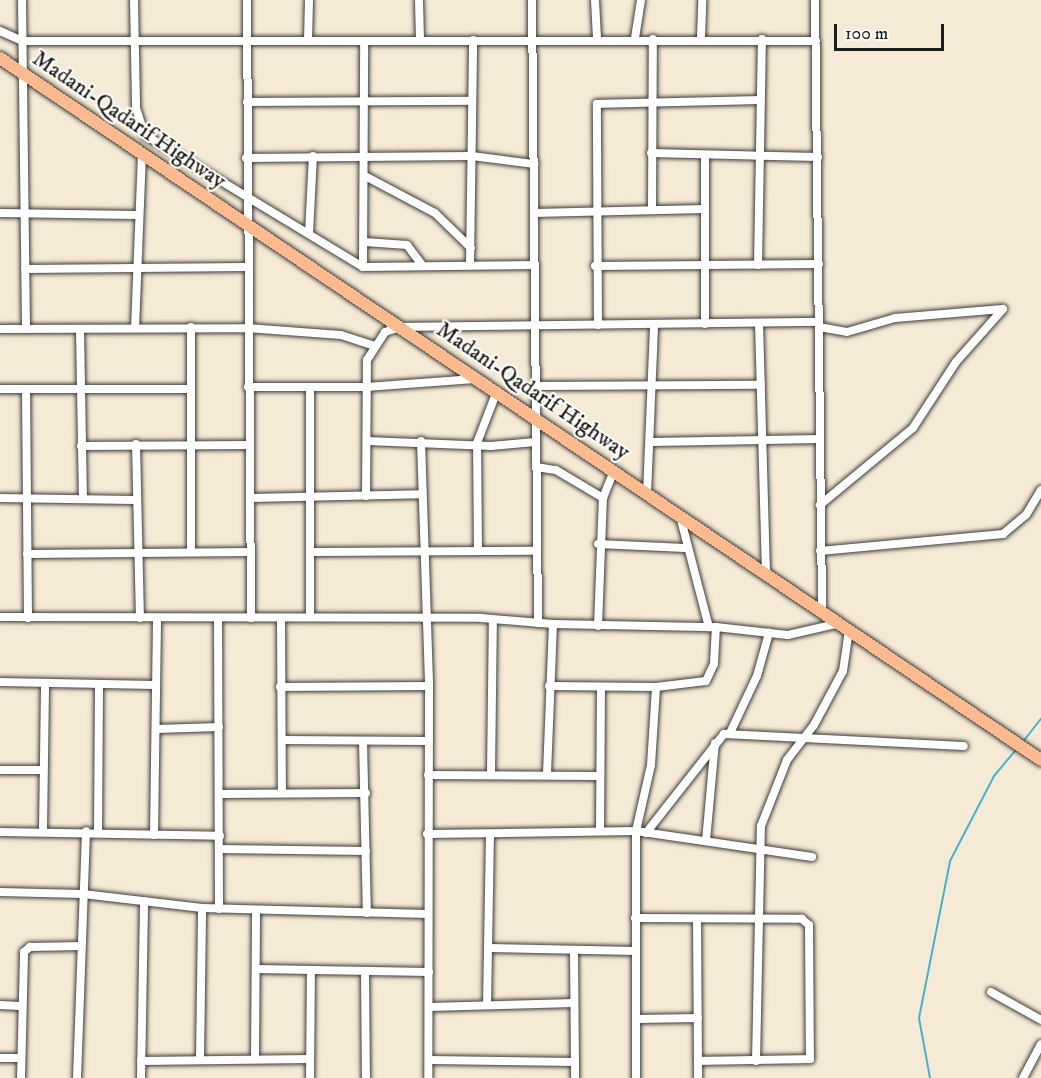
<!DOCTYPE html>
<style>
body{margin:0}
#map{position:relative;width:1041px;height:1078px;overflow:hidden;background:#f5ead5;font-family:"IM FELL DW Pica",serif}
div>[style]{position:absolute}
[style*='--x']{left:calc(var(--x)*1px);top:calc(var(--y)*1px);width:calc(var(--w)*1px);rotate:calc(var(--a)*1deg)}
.stream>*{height:2px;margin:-1px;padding:0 1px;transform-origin:1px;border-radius:1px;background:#4bb1ca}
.roads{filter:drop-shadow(0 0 2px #3d3b38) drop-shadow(0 0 2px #3d3b38)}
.minor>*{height:8px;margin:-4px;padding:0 4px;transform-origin:4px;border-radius:4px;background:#fff}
.trunk>*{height:12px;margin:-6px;padding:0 6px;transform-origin:6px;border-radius:6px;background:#fcba8e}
span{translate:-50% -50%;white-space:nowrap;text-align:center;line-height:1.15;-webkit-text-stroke:4.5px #fdfcf7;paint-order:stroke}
.street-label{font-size:22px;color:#1c1c1c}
.scale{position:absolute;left:834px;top:24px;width:110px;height:27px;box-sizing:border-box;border:3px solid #1c1c1c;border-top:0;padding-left:8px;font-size:18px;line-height:21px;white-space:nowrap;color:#1c1c1c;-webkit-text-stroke:4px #fdfcf7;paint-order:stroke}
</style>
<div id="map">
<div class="stream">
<div style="--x:1022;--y:743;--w:31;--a:-52"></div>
<div style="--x:930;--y:1078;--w:61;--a:-100.4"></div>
<div style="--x:919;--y:1018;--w:160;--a:-78.8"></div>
<div style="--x:950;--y:861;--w:96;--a:-62.6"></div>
<div style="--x:994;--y:776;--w:34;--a:-50"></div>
</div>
<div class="roads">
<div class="minor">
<div style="--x:22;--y:0;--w:329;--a:89.3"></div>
<div style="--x:134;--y:0;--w:108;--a:88.9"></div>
<div style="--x:136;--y:108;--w:28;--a:72"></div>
<div style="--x:145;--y:135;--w:255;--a:31.2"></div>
<div style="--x:363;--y:267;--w:172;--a:-0.7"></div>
<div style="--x:247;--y:0;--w:618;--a:89.63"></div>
<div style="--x:419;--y:0;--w:40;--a:88.6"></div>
<div style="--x:532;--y:0;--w:623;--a:89.45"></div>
<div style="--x:595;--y:0;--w:37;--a:87"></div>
<div style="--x:815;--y:0;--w:612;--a:89.34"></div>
<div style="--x:0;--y:31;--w:24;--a:24"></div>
<div style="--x:22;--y:41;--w:794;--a:0"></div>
<div style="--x:635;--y:38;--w:38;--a:-81"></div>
<div style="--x:701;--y:38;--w:38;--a:-88"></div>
<div style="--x:308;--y:41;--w:41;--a:-88.6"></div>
<div style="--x:247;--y:102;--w:225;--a:-0.3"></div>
<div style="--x:651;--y:153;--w:167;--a:1.4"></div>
<div style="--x:705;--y:155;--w:169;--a:90"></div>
<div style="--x:246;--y:158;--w:226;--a:-0.5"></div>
<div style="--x:472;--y:156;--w:63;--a:7.4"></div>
<div style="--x:365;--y:176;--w:79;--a:27.9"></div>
<div style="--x:435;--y:213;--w:50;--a:44.2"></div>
<div style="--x:652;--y:207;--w:168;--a:-89.7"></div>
<div style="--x:0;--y:213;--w:136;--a:0.8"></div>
<div style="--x:534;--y:213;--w:171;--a:-1.3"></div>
<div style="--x:309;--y:234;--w:78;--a:-87.1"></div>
<div style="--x:365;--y:242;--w:42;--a:4.1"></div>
<div style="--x:407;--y:245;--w:26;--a:53"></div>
<div style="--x:470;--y:265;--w:225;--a:-89.2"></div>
<div style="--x:758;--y:265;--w:226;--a:-89"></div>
<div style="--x:595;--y:266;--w:224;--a:-0.5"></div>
<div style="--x:363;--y:267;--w:225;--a:-89.7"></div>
<div style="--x:25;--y:269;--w:222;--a:-0.5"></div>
<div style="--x:759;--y:323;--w:250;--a:88.4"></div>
<div style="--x:598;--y:325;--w:221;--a:-90.3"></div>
<div style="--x:597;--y:104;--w:160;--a:-1.4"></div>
<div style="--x:191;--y:327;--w:225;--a:90"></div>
<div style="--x:819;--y:327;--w:28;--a:10"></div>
<div style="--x:847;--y:332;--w:50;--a:-16.3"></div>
<div style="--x:895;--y:318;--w:108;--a:-4.8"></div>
<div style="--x:1003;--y:309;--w:71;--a:131.6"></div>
<div style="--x:956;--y:362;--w:79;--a:123.1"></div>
<div style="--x:913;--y:428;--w:121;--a:140.4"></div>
<div style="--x:135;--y:328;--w:174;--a:-87.7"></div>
<div style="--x:0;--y:329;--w:247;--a:-0.2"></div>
<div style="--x:247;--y:328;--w:94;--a:4.3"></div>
<div style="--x:341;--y:335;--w:32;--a:18"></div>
<div style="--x:80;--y:329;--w:170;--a:89"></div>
<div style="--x:536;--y:386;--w:225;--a:-0.3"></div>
<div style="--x:248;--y:387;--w:118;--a:0"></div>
<div style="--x:366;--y:387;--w:109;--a:-4.2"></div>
<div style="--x:0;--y:389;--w:191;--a:0"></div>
<div style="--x:26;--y:389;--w:229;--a:89.5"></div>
<div style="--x:367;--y:441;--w:124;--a:2.3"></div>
<div style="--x:491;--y:446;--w:44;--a:-5.2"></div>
<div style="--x:421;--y:441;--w:245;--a:88.1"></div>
<div style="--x:429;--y:686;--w:392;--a:90.1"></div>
<div style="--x:652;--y:442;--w:168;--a:-1"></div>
<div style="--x:136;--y:444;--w:174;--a:88.7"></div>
<div style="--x:81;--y:446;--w:169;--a:-0.3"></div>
<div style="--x:536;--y:467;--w:20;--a:9"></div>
<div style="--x:556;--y:470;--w:55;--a:30.8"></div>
<div style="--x:647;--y:494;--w:170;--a:-87.6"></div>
<div style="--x:366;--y:496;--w:136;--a:-89.6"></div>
<div style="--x:367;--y:360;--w:33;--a:-57"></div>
<div style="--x:385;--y:332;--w:16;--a:-18"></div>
<div style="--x:400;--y:327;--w:419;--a:-0.7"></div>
<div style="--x:0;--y:498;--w:135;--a:0.8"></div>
<div style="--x:251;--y:498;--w:170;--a:-1.3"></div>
<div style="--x:680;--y:516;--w:115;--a:75.4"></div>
<div style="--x:598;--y:544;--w:87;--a:2.6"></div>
<div style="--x:478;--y:551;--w:108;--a:-90.5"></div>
<div style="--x:477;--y:443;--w:56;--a:-69"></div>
<div style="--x:820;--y:551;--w:184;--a:-5.3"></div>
<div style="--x:1003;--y:534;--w:30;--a:-40"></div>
<div style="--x:1026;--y:515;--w:29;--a:-59"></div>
<div style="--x:313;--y:552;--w:223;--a:-0.3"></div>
<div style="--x:27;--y:554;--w:224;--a:-0.5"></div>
<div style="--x:0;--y:617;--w:481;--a:0.1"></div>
<div style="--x:481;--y:618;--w:72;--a:4.8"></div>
<div style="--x:553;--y:624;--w:150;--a:92.3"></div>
<div style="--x:310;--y:617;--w:229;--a:-90"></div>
<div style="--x:218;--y:618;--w:291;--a:89.8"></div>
<div style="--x:281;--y:618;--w:175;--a:89.7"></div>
<div style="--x:553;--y:624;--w:163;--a:1.1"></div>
<div style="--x:716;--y:627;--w:72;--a:6.3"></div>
<div style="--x:788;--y:635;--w:53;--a:-13"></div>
<div style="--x:598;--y:626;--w:128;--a:-87.8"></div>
<div style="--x:603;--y:498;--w:29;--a:-68"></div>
<div style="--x:0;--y:682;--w:155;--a:1.1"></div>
<div style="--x:549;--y:686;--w:107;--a:0.5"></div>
<div style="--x:656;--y:687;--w:50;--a:-6.8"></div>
<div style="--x:706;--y:681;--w:19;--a:-65"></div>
<div style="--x:714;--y:664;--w:37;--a:-87"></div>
<div style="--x:280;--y:687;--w:149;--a:-0.4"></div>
<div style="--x:156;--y:729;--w:63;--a:-1.8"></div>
<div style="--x:730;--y:733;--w:63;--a:-64.7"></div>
<div style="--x:757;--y:676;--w:45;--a:-74.4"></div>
<div style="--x:282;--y:740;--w:147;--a:0.4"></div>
<div style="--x:363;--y:741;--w:172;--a:88.7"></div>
<div style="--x:0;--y:770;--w:43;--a:0"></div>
<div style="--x:491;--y:774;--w:154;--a:-89.3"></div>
<div style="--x:428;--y:775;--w:171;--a:0.3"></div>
<div style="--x:220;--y:794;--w:146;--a:-0.4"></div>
<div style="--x:43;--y:831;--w:148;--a:-89.2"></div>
<div style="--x:98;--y:831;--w:146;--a:-89.6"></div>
<div style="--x:600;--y:831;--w:143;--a:-89.6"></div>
<div style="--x:0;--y:832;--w:220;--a:1"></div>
<div style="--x:646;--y:833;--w:126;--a:-51.8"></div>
<div style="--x:724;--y:734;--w:240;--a:2.9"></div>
<div style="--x:427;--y:834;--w:209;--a:-0.8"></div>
<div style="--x:636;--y:831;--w:178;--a:8.4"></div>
<div style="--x:154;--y:835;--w:217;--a:-89.2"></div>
<div style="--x:706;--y:841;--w:98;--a:-84.8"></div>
<div style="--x:220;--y:849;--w:146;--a:0.8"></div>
<div style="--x:0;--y:892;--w:83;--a:1.4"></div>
<div style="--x:83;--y:894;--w:120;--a:6.7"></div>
<div style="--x:202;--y:908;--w:226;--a:1.5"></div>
<div style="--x:635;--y:918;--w:167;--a:0.3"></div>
<div style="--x:802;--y:919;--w:9;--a:41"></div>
<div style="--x:809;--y:925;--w:134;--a:89.6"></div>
<div style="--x:810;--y:1059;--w:112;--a:179"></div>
<div style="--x:697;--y:920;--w:158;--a:89.6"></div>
<div style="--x:489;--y:948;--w:147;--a:1.2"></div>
<div style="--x:574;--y:952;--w:126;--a:89.5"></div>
<div style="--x:256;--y:969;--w:173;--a:1"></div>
<div style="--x:365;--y:971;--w:107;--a:89.5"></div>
<div style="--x:991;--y:992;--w:57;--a:29.2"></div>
<div style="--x:0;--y:1005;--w:20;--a:3"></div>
<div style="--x:487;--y:1005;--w:171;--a:-89"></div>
<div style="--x:429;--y:1007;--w:145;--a:-1.6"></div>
<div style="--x:637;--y:1019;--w:61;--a:-0.9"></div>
<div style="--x:0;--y:1058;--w:20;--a:0"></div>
<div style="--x:200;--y:1059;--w:151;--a:-89.2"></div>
<div style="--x:255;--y:1059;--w:148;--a:-89.6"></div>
<div style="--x:429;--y:1060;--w:146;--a:0.8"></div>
<div style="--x:141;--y:1061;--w:169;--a:-0.7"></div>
<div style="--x:756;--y:1061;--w:235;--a:-88.8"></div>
<div style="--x:761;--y:826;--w:71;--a:-68.5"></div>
<div style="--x:787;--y:760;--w:44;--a:-52.4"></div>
<div style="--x:814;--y:725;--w:61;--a:-61.8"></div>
<div style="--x:843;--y:671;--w:41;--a:-81.7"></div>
<div style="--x:21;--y:1078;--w:126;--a:-88.6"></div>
<div style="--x:24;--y:952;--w:8;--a:-40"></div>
<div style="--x:30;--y:947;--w:51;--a:-1.1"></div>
<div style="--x:77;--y:1078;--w:247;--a:-87.9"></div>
<div style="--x:141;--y:1078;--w:177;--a:-89"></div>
<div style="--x:310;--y:1078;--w:108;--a:-89.5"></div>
<div style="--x:636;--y:1078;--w:247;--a:-90"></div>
<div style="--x:636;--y:831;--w:68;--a:-77.2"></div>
<div style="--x:651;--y:765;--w:78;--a:-86.3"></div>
<div style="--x:1023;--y:1078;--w:38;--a:-62"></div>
</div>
<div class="trunk">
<div style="--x:0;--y:58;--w:1256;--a:33.99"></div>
</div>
</div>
<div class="street-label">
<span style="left:129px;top:120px;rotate:34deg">Madani-Qadarif Highway</span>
<span style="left:533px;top:391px;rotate:34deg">Madani-Qadarif Highway</span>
</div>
<div class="scale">100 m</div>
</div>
